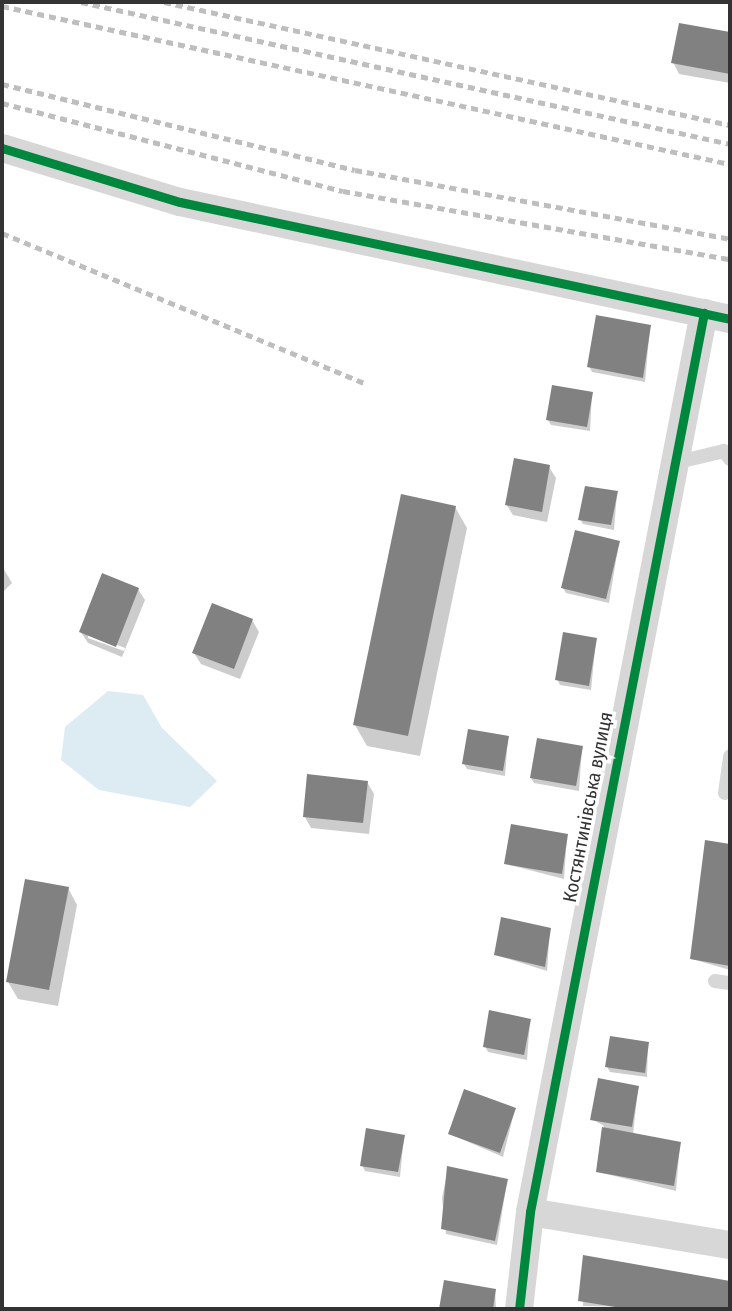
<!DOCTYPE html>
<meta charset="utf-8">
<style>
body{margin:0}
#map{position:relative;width:732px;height:1311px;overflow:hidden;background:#fff;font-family:"Fira Sans Condensed",sans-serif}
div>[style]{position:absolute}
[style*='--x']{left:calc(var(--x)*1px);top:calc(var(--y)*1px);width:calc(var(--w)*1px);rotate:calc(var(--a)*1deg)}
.water>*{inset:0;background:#ddebf3}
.shadow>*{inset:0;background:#0003}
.building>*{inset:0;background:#818181}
.service>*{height:14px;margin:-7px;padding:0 7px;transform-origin:7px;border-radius:7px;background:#d7d7d7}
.minor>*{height:28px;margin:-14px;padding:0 14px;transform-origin:14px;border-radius:14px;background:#d7d7d7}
.rail>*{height:5px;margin-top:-2.5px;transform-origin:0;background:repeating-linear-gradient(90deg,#bebebe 0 7px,transparent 0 12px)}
.cycleway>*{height:9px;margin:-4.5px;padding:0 4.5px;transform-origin:4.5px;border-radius:4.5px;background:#00873e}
span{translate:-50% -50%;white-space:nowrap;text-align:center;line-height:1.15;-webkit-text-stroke:7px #fff;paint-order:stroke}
.street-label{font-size:19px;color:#333}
.frame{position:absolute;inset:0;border:4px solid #333;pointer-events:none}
</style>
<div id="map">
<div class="water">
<div style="clip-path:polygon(108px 691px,143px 695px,162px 728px,217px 781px,190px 807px,99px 790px,61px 760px,65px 727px)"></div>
</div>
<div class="shadow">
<div style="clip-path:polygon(680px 25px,730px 34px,730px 83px,679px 74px,673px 62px)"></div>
<div style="clip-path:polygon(650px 327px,645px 382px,592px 372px,589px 366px)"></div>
<div style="clip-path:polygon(592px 393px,590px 431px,551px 425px,548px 420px)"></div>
<div style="clip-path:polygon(549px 467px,556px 478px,547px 522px,513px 515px,506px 504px)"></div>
<div style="clip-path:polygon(617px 493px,614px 530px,583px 524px,580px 519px)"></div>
<div style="clip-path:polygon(455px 507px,467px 528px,420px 756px,367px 746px,355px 725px)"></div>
<div style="clip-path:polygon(619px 542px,609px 603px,566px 593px,563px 588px)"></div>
<div style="clip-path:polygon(2px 566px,12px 583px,2px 593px)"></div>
<div style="clip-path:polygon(evenodd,138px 589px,145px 600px,122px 657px,88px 643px,81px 632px,138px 589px,88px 634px,125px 648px,124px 651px,88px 638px,88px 634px)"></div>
<div style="clip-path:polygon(252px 620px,259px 632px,240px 679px,201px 664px,194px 653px)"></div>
<div style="clip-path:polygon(596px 640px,591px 690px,560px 685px,557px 679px)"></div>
<div style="clip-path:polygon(508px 738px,505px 776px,467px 769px,464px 764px)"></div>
<div style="clip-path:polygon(582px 748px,579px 791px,534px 783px,531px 778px)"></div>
<div style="clip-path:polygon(367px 782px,374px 794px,369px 834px,311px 828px,305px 817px)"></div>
<div style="clip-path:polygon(567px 836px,564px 879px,506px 864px)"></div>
<div style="clip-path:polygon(707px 842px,730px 846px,730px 970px,692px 959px)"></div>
<div style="clip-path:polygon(68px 888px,77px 905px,58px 1006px,18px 999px,8px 982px)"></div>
<div style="clip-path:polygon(550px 930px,547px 971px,496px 955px)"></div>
<div style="clip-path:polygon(530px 1020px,527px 1060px,488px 1052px,485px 1046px)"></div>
<div style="clip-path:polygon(648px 1043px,647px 1077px,610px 1072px,607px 1067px)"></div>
<div style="clip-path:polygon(638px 1088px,633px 1135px,680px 1144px,676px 1191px,598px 1172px,604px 1126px,592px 1119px)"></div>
<div style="clip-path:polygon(515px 1109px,503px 1157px,450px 1134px)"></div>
<div style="clip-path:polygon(404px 1137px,400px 1177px,365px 1171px,362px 1165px)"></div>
<div style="clip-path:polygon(448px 1168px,507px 1181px,497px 1245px,446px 1234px,442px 1198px)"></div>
<div style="clip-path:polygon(585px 1257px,730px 1283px,730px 1309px,583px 1306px)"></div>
<div style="clip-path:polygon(446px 1282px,495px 1290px,496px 1309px,441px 1309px)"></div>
</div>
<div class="building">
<div style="clip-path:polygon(679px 23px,730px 32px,730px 74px,671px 63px)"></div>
<div style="clip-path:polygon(596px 315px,651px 325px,643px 378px,587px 367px)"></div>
<div style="clip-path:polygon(552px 385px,593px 392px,587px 427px,546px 420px)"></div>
<div style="clip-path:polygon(514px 458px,550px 465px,542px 512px,505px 505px)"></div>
<div style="clip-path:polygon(585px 486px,618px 491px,611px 525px,578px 520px)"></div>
<div style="clip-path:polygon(401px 494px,456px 506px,408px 736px,353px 725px)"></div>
<div style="clip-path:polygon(575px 530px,620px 541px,606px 599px,561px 588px)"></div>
<div style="clip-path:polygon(102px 573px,139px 588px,116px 647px,79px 632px)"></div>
<div style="clip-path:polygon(212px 603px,253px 619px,234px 669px,192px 653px)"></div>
<div style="clip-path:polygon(563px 632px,597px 638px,589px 686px,555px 680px)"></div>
<div style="clip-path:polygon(468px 729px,509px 736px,503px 771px,462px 764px)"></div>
<div style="clip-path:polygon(537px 738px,583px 746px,576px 786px,530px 778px)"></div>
<div style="clip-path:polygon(307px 774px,368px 781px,363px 823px,303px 817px)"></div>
<div style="clip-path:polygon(511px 824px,568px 834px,562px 874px,504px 864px)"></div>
<div style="clip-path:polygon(705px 840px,730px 844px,730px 966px,690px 959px)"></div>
<div style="clip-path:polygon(25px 879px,69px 887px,49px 990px,6px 982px)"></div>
<div style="clip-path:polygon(501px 917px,551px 928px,545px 967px,494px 955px)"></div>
<div style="clip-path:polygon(489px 1010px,531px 1019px,524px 1055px,483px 1047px)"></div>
<div style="clip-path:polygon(610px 1036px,649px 1042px,645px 1073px,605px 1067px)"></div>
<div style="clip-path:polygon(598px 1078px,639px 1086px,632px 1127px,590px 1120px)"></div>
<div style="clip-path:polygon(464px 1089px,516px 1108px,500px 1153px,448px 1134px)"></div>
<div style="clip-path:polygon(602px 1127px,681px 1142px,674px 1186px,596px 1172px)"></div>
<div style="clip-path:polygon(366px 1128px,405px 1135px,398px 1172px,360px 1166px)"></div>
<div style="clip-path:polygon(447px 1166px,508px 1179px,495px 1241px,441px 1229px)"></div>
<div style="clip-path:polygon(583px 1255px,730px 1281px,730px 1309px,628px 1309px,578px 1301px)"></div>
<div style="clip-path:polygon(444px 1280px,496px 1289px,493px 1309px,439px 1309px)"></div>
</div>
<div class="service">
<div style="--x:674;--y:463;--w:51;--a:-13.5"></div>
<div style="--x:724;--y:451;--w:10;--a:53"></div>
<div style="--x:725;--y:793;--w:37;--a:-82"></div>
<div style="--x:715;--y:981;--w:15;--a:8"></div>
</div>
<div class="minor">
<div style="--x:2;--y:148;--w:186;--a:16.9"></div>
<div style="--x:180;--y:202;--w:562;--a:12.01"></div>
<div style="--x:530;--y:1212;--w:203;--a:9.4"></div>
<div style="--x:519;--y:1309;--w:98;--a:-83.5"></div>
<div style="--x:530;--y:1212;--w:916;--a:-79.05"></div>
</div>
<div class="rail">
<div style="--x:81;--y:2;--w:664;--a:12.34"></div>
<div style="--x:164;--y:2;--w:579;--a:12.26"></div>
<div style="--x:2;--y:6;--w:745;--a:12.25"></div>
<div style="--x:2;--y:84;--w:363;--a:13.7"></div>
<div style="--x:355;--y:170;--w:381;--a:10.4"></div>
<div style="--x:2;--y:103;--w:352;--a:14.5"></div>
<div style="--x:343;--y:191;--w:393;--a:10"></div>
<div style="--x:2;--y:233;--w:395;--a:22.5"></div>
</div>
<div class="cycleway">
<div style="--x:2;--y:148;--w:186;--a:16.9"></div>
<div style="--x:180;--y:202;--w:562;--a:12.01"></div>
<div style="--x:519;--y:1309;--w:98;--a:-83.5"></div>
<div style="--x:530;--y:1212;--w:916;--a:-79.05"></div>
</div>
<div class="street-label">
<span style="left:588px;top:807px;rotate:-79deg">Костянтинівська вулиця</span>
</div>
<div class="frame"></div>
</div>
